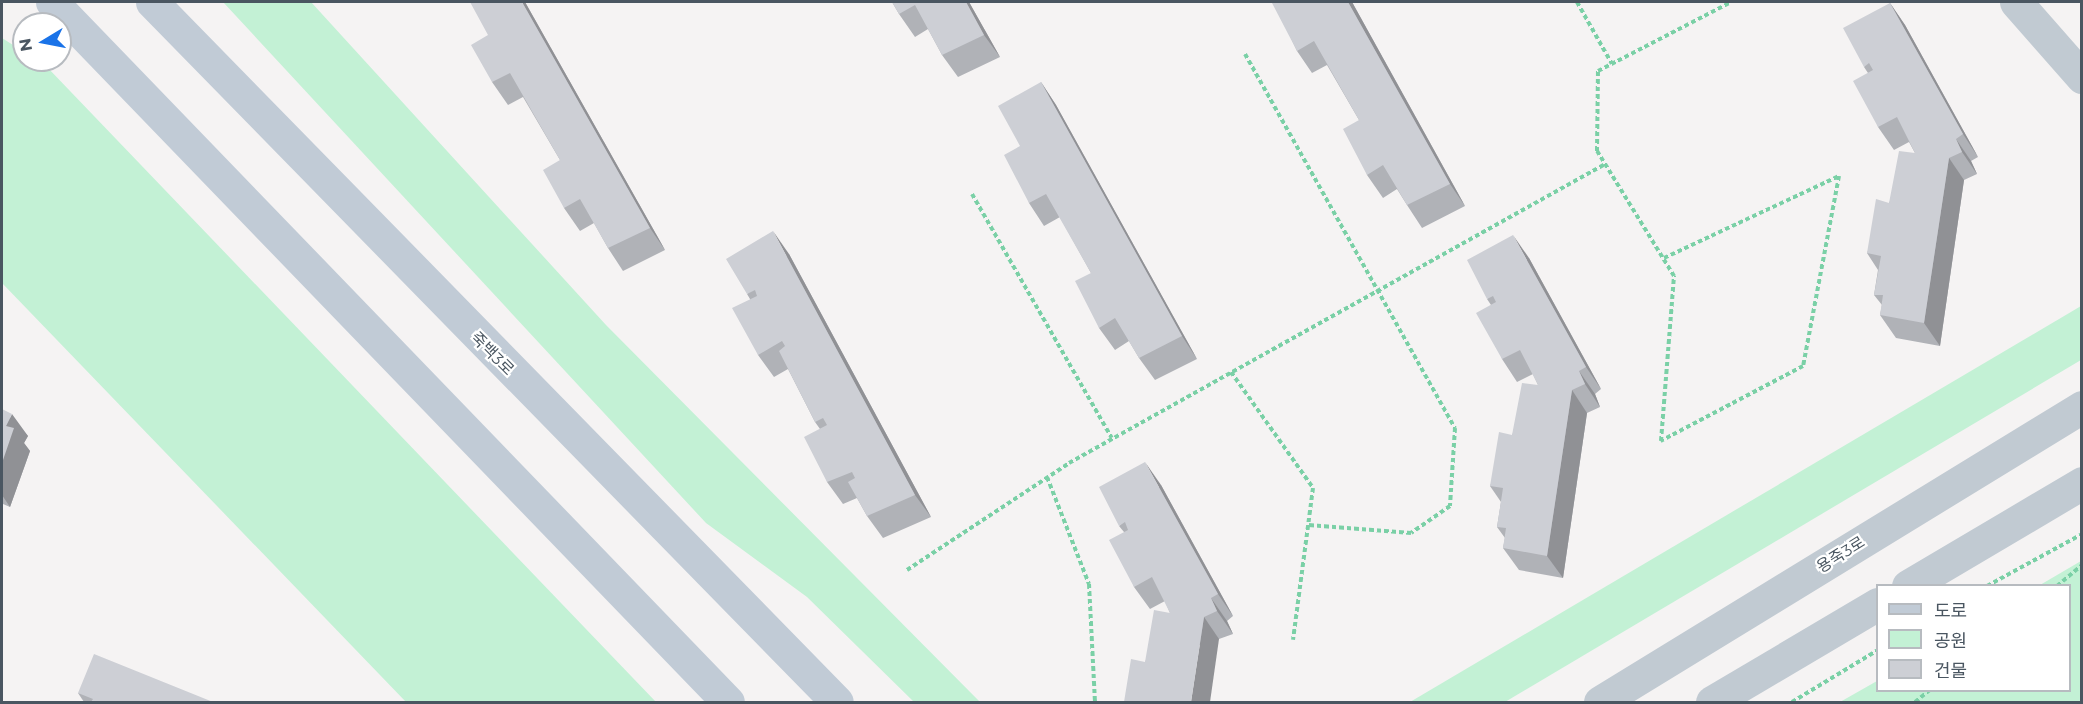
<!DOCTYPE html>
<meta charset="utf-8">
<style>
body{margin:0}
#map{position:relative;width:2083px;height:704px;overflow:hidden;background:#f5f3f3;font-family:Montserrat,"Noto Sans KR",sans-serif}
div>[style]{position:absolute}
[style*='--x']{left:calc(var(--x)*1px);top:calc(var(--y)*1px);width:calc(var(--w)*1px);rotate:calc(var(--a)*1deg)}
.green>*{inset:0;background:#c3f1d5}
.path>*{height:4px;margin-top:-2px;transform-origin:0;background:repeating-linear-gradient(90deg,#7ad0a6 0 4.5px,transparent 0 7.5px)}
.tertiary>*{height:33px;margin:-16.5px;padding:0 16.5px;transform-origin:16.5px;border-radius:16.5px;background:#c1cad2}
.secondary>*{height:33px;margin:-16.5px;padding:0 16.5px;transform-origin:16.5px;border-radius:16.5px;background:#c1cbd6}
.wall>*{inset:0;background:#b0b2b7}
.shaded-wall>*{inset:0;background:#909195}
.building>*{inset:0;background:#cdcfd5}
span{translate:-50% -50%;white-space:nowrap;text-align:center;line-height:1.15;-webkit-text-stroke:4.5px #fff;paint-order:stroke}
.street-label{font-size:16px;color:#4a5661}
.frame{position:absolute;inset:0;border:3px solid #4a5661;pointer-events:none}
.legend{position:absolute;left:1876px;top:584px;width:195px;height:108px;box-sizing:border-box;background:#fff;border:2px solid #b7bbc0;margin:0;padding:8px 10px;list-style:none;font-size:18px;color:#4a5661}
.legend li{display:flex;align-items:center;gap:12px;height:30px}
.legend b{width:30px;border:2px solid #b7bbc0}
.north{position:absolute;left:12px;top:12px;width:60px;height:60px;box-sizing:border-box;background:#fff;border:2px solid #b7bbc0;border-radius:50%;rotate:260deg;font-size:16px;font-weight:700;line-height:24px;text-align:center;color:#4a5661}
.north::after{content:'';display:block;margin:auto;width:21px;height:27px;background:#1a73e8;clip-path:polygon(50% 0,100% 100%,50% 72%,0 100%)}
</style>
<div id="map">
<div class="green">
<div style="clip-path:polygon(223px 2px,311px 2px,606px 325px,980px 702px,914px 702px,807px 597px,706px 523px)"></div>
<div style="clip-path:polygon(2px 38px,24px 52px,24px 60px,47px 67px,656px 702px,406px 702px,2px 283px)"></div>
<div style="clip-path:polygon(2081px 306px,2081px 360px,1505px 702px,1410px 702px)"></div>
<div style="clip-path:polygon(2081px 561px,2081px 702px,1840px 702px,1877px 681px,1878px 690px,2070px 690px,2070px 586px,2040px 585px)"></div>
</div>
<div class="path">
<div style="--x:1577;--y:2;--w:71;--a:60.6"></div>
<div style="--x:1245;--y:54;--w:429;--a:60.7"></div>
<div style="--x:1455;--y:428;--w:78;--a:93.7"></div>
<div style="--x:1450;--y:506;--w:47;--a:145.3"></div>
<div style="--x:1411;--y:533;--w:103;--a:-175.6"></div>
<div style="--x:972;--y:194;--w:281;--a:60.2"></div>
<div style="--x:1664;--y:258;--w:193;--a:-25.1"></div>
<div style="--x:1839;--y:176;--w:193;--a:100.7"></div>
<div style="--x:1803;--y:366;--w:161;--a:152.2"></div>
<div style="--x:1661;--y:441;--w:166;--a:-85.5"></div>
<div style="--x:1674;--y:276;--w:147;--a:-121.6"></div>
<div style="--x:1597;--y:151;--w:80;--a:-89.3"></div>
<div style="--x:1598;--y:71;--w:150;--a:-27.4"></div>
<div style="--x:1231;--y:372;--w:142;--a:54.7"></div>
<div style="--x:1313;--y:488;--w:153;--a:97.5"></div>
<div style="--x:1047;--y:477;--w:115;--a:68.6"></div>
<div style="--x:1089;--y:584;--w:118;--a:87.1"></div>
<div style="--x:907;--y:570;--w:194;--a:-33.4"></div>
<div style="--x:1069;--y:463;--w:614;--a:-29.15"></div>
<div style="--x:1987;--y:586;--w:108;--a:-28.7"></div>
<div style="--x:2057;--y:586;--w:33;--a:-40"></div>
<div style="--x:1792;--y:702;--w:100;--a:-31.2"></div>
<div style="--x:1915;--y:702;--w:19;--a:-39"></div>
</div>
<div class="tertiary">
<div style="--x:2016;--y:2;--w:100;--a:48.7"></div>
<div style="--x:1908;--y:586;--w:202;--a:-30.6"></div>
<div style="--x:1600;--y:702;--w:565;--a:-31.47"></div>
<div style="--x:1712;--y:702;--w:193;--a:-30.6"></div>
</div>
<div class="secondary">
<div style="--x:52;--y:2;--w:973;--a:46"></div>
<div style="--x:152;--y:2;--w:979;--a:45.62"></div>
</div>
<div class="wall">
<div style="clip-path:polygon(525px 2px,665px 250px,623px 271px,608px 248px,594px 223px,580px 231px,564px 208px,560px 160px,523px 97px,508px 105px,492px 82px,488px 35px)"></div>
<div style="clip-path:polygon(892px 2px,969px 2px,1000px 57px,958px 77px,942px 55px,928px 29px,915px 37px,899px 14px)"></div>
<div style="clip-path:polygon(1274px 2px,1352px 2px,1465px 206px,1422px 228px,1407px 205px,1397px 189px,1383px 198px,1367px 175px,1359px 120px,1327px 65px,1312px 73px,1297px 51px)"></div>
<div style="clip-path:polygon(1890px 3px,1905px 25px,1978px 157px,1971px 161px,1977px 174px,1964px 180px,1940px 346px,1896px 338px,1880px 315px,1882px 305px,1874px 295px,1878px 270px,1867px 253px,1889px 203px,1915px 153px,1909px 142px,1894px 150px,1878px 127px,1868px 73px,1864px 67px)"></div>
<div style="clip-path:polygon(1041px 82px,1056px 105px,1197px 359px,1155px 380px,1139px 358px,1129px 341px,1115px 350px,1099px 328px,1091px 273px,1060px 217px,1044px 226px,1029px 203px,1020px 146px)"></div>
<div style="clip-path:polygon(789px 254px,931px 517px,883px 538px,867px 516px,857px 498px,843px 504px,827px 482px,820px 429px,815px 422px,788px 369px,774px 377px,758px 355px,750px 299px,747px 294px)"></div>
<div style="clip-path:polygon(1529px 258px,1601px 389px,1595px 394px,1600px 407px,1587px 413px,1563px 578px,1519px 570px,1503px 548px,1505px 538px,1497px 527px,1501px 502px,1490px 486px,1512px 435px,1538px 385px,1533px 374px,1517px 382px,1502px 359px,1491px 305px,1487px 299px)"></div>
<div style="clip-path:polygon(2px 409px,28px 436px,24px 443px,30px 451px,10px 507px,3px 504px,2px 508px)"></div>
<div style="clip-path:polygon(1161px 485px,1233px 616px,1227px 621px,1233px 634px,1219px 639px,1145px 662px,1170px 613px,1165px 601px,1150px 609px,1134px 587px,1124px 532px,1119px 526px)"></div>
<div style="clip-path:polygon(78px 693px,213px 702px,84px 702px)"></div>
</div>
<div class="shaded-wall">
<div style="clip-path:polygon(522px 2px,525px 2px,665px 250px,650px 228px)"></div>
<div style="clip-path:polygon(966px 2px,969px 2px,1000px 57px,984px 35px)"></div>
<div style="clip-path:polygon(1348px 2px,1352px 2px,1465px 206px,1450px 184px)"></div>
<div style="clip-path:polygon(1890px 3px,1905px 25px,1978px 157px,1963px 134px)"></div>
<div style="clip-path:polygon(1041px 82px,1056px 105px,1197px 359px,1182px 336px)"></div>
<div style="clip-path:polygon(1956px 139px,1971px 161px,1977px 174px,1962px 152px)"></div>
<div style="clip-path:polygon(1949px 158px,1964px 180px,1940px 346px,1924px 323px)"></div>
<div style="clip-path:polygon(773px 231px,789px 254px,931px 517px,915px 495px)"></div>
<div style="clip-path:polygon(1513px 235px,1529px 258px,1601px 389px,1586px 367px)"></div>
<div style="clip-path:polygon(1579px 371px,1595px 394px,1600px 407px,1585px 384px)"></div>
<div style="clip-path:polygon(1572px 390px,1587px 413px,1563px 578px,1547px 556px)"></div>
<div style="clip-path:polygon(12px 414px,28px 436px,24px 443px,30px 451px,10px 507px,2px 495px,2px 463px,6px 426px)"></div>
<div style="clip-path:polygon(1145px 462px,1161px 485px,1233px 616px,1218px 594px)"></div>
<div style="clip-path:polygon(1211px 598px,1227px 621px,1233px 634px,1217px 611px)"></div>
<div style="clip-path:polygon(1204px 617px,1219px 639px,1210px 702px,1191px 702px)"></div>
</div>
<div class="building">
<div style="clip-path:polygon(470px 2px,522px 2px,650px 228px,608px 248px,580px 199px,564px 208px,543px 170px,560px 160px,510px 73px,492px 82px,471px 45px,488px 35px)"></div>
<div style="clip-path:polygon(892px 2px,966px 2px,984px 35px,942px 55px,915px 5px,899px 14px)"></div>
<div style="clip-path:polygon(1274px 2px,1348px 2px,1450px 184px,1407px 205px,1383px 165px,1367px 175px,1343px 129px,1359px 120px,1314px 41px,1297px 51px,1272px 3px)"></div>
<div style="clip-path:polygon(1890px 3px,1963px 134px,1956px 139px,1962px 152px,1949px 158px,1924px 323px,1880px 315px,1883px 295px,1874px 295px,1881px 256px,1867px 253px,1876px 199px,1889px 203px,1899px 151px,1915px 153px,1897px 117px,1878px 127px,1853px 81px,1873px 70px,1869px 63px,1864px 67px,1843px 28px)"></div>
<div style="clip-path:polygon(1041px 82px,1182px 336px,1139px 358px,1115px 318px,1099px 328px,1075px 281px,1091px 273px,1046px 194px,1029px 203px,1004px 155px,1020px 146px,998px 106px)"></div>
<div style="clip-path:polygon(773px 231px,915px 495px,867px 516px,848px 482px,855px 478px,852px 472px,827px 482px,804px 437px,827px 425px,823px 418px,815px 422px,779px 351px,785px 346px,782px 341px,758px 355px,732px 308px,757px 296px,755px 290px,747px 294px,726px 259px)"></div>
<div style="clip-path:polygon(1513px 235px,1586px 367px,1579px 371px,1585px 384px,1572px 390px,1547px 556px,1503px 548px,1506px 528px,1497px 527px,1503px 488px,1490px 486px,1499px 432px,1512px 435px,1522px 383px,1538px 385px,1520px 350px,1502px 359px,1476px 313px,1496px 302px,1493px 296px,1487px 299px,1467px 260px)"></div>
<div style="clip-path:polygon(2px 409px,12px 414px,6px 426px,14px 428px,2px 463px)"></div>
<div style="clip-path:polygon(1145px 462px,1218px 594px,1211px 598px,1217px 611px,1204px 617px,1191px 702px,1124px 702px,1131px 659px,1145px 662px,1154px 610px,1170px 613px,1152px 577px,1134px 587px,1109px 540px,1128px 530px,1125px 522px,1119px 526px,1099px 487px)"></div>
<div style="clip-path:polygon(94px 654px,213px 702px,91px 702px,93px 699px,78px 693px)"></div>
</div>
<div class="street-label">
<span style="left:492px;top:354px;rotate:45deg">죽백3로</span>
<span style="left:1841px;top:555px;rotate:-32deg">용죽3로</span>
</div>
<div class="frame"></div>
<ul class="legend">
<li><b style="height:8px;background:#c1cbd6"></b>도로</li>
<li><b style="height:16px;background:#c3f1d5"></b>공원</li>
<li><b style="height:16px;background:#cdcfd5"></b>건물</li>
</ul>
<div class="north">N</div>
</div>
